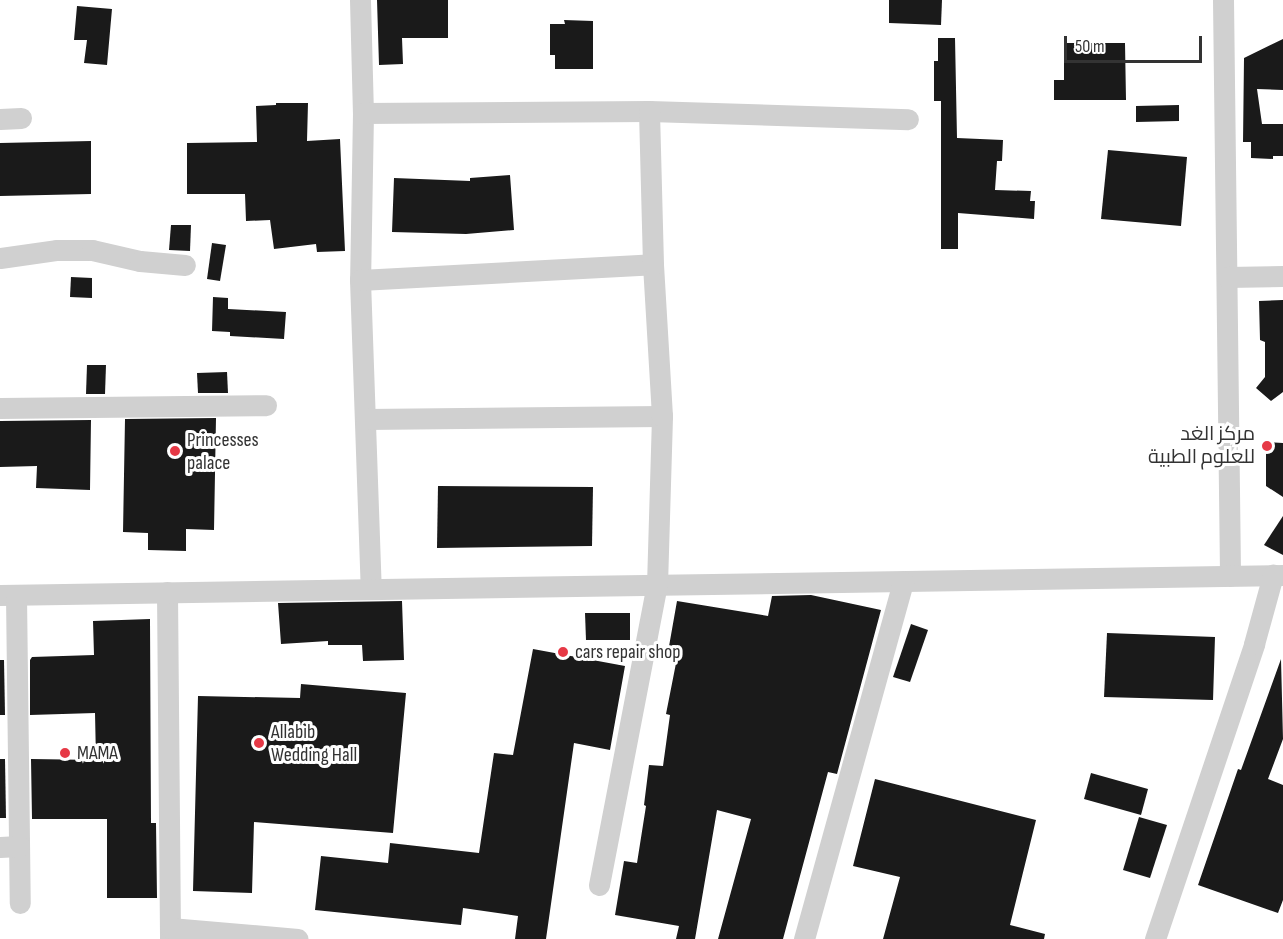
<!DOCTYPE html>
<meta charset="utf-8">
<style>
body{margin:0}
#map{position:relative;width:1283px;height:939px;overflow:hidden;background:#fff;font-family:"Sofia Sans Condensed",Cairo,sans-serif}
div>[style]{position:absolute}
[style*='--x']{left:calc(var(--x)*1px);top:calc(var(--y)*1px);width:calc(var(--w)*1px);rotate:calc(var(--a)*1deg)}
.building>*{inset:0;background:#1a1a1a}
.minor>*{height:21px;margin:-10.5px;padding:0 10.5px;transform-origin:10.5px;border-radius:10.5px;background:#d0d0d0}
.dots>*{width:16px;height:16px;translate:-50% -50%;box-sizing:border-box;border:3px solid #fff;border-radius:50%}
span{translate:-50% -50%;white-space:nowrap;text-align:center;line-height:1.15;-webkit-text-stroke:6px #fff;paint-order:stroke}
.poi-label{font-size:20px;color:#333}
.right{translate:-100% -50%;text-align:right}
.left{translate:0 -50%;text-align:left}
.scale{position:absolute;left:1064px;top:36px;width:138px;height:27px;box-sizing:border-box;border:3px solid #333;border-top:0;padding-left:8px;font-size:18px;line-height:21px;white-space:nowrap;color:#333;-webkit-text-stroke:4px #fff;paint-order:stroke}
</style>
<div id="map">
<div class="building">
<div style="clip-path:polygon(377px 0,448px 0,448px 38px,402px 38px,403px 64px,379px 65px)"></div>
<div style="clip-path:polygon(889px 0,942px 0,941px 25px,889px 23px)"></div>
<div style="clip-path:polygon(77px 6px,112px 9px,107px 65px,84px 63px,87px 40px,74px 40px)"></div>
<div style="clip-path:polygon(564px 20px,593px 21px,593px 69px,555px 69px,555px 55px,550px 55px,550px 24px,565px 24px)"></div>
<div style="clip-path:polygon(938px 38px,955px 38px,957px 138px,1003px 140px,1002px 161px,997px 161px,995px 190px,1031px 191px,1030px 201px,1035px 201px,1034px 219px,958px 213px,958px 249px,941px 249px,941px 101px,934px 101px,934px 61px,938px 61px)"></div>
<div style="clip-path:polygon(1283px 39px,1283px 90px,1257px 89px,1262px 124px,1283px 124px,1283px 156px,1273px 156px,1273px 159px,1251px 158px,1251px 142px,1243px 142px,1244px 58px)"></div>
<div style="clip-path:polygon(1064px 43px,1125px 43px,1126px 100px,1054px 100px,1054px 80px,1064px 80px)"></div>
<div style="clip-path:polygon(276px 103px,308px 103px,307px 141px,340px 139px,345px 251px,317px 252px,316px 244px,274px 249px,270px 220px,246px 221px,245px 194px,187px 194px,187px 143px,257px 142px,256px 106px,276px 105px)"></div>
<div style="clip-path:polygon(1179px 105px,1179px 121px,1136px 122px,1136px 106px)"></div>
<div style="clip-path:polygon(91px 141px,91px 194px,0 196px,0 143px)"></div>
<div style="clip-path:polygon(1108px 150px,1187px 157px,1181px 226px,1101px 219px)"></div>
<div style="clip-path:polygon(510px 175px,514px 230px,466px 234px,392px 232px,394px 178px,470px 181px,470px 178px)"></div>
<div style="clip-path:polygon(171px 225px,191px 225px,190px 251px,169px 250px)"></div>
<div style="clip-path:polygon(212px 243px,226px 245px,220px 281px,207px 279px)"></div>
<div style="clip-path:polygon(71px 277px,92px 278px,92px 298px,70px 297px)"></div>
<div style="clip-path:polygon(213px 297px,228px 298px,228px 309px,286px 312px,284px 339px,230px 336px,230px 332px,212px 331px)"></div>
<div style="clip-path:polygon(1283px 300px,1283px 392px,1271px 401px,1256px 388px,1265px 377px,1265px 342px,1260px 340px,1259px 301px)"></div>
<div style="clip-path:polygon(87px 365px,106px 365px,105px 394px,86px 394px)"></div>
<div style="clip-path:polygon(227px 372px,228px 393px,198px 393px,197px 373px)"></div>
<div style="clip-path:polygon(216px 418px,214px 530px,186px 529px,186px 551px,148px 550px,148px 533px,123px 532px,125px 419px)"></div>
<div style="clip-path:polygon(91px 420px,90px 490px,36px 488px,37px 466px,0 467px,0 421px)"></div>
<div style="clip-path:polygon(1266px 442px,1283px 443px,1283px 497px,1266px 486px)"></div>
<div style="clip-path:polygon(438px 486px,593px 487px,592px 546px,437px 548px)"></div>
<div style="clip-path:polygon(1283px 516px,1283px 555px,1264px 545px)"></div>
<div style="clip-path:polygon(811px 595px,881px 610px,837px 774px,828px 772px,783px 939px,718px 939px,751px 819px,717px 810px,695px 939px,676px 939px,679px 926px,615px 915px,624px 861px,637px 863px,646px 806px,644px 805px,649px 765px,663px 766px,670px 715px,666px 714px,678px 653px,668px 652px,677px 601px,768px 616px,772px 596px)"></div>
<div style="clip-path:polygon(402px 601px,404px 660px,363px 661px,362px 645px,328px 645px,328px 641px,281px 644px,278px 603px)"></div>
<div style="clip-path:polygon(585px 613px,630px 613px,630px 640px,586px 640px)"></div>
<div style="clip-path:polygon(150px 619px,151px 823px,156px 823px,157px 898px,107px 898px,107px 819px,32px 819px,31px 759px,96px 760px,95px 713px,30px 715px,30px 660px,32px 657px,94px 655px,93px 621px)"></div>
<div style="clip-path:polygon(911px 624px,928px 630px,910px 682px,893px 677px)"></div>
<div style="clip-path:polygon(1107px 633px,1215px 637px,1213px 700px,1104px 697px)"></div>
<div style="clip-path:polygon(533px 649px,625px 666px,610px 750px,574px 743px,546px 939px,515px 939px,518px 916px,463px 908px,461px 925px,315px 910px,321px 856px,388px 863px,390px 843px,479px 853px,494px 753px,513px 755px)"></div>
<div style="clip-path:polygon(1281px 659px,1283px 739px,1268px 779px,1283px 785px,1283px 900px,1278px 913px,1198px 885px,1238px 769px,1241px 770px)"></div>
<div style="clip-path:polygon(0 660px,4px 660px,5px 715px,0 715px)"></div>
<div style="clip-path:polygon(301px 684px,406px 693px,393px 833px,254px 822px,252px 893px,193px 891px,198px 696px,300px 698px)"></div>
<div style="clip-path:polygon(0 759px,5px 759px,6px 818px,0 818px)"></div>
<div style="clip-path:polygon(1091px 773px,1148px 789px,1141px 815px,1084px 799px)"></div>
<div style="clip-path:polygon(875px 779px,1036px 820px,1010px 925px,1045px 934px,1044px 939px,883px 939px,900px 877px,853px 866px)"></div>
<div style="clip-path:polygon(1139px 817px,1167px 825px,1150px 878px,1123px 870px)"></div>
</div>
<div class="minor">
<div style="--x:360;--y:0;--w:113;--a:88.5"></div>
<div style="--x:363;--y:113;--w:167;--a:91"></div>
<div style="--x:360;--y:280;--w:309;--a:88"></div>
<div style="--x:1223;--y:0;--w:576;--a:89.3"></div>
<div style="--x:363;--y:113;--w:286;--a:-0.4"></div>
<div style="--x:649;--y:111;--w:259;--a:1.8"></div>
<div style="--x:0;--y:119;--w:21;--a:-3"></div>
<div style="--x:0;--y:258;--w:58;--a:-8"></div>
<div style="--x:57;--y:250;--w:35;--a:0"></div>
<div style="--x:92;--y:250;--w:49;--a:12.9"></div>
<div style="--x:140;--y:261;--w:45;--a:5.1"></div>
<div style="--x:1227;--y:277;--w:56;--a:-1"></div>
<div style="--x:360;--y:280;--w:293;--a:-3.1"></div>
<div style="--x:0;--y:408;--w:266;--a:-0.6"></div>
<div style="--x:366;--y:419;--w:296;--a:-0.6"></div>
<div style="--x:167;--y:592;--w:347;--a:89.5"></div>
<div style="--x:0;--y:595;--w:1283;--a:-0.89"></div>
<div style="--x:16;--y:595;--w:308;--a:89.3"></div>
<div style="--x:0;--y:847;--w:19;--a:-3"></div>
<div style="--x:599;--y:885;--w:306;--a:-79.1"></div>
<div style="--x:657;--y:585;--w:169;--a:-88.3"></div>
<div style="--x:662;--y:416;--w:152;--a:-93.4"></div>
<div style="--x:653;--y:264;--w:153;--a:-91.5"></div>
<div style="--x:170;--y:928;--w:128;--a:4.9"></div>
<div style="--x:804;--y:939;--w:371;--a:-74.5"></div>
<div style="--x:1155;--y:939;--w:311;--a:-71.4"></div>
<div style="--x:1254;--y:644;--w:72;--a:-74.6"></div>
</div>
<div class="dots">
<div style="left:1267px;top:446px;background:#e63946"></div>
<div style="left:175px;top:451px;background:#e63946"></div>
<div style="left:563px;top:652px;background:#e63946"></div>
<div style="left:259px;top:743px;background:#e63946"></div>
<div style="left:65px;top:753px;background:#e63946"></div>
</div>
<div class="poi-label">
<span class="right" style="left:1255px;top:446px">مركز الغد<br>للعلوم الطبية</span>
<span class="left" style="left:187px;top:452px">Princesses<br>palace</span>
<span class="left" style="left:575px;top:652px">cars repair shop</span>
<span class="left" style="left:271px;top:744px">Allabib<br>Wedding Hall</span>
<span class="left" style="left:77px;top:753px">MAMA</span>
</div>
<div class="scale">50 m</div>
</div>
